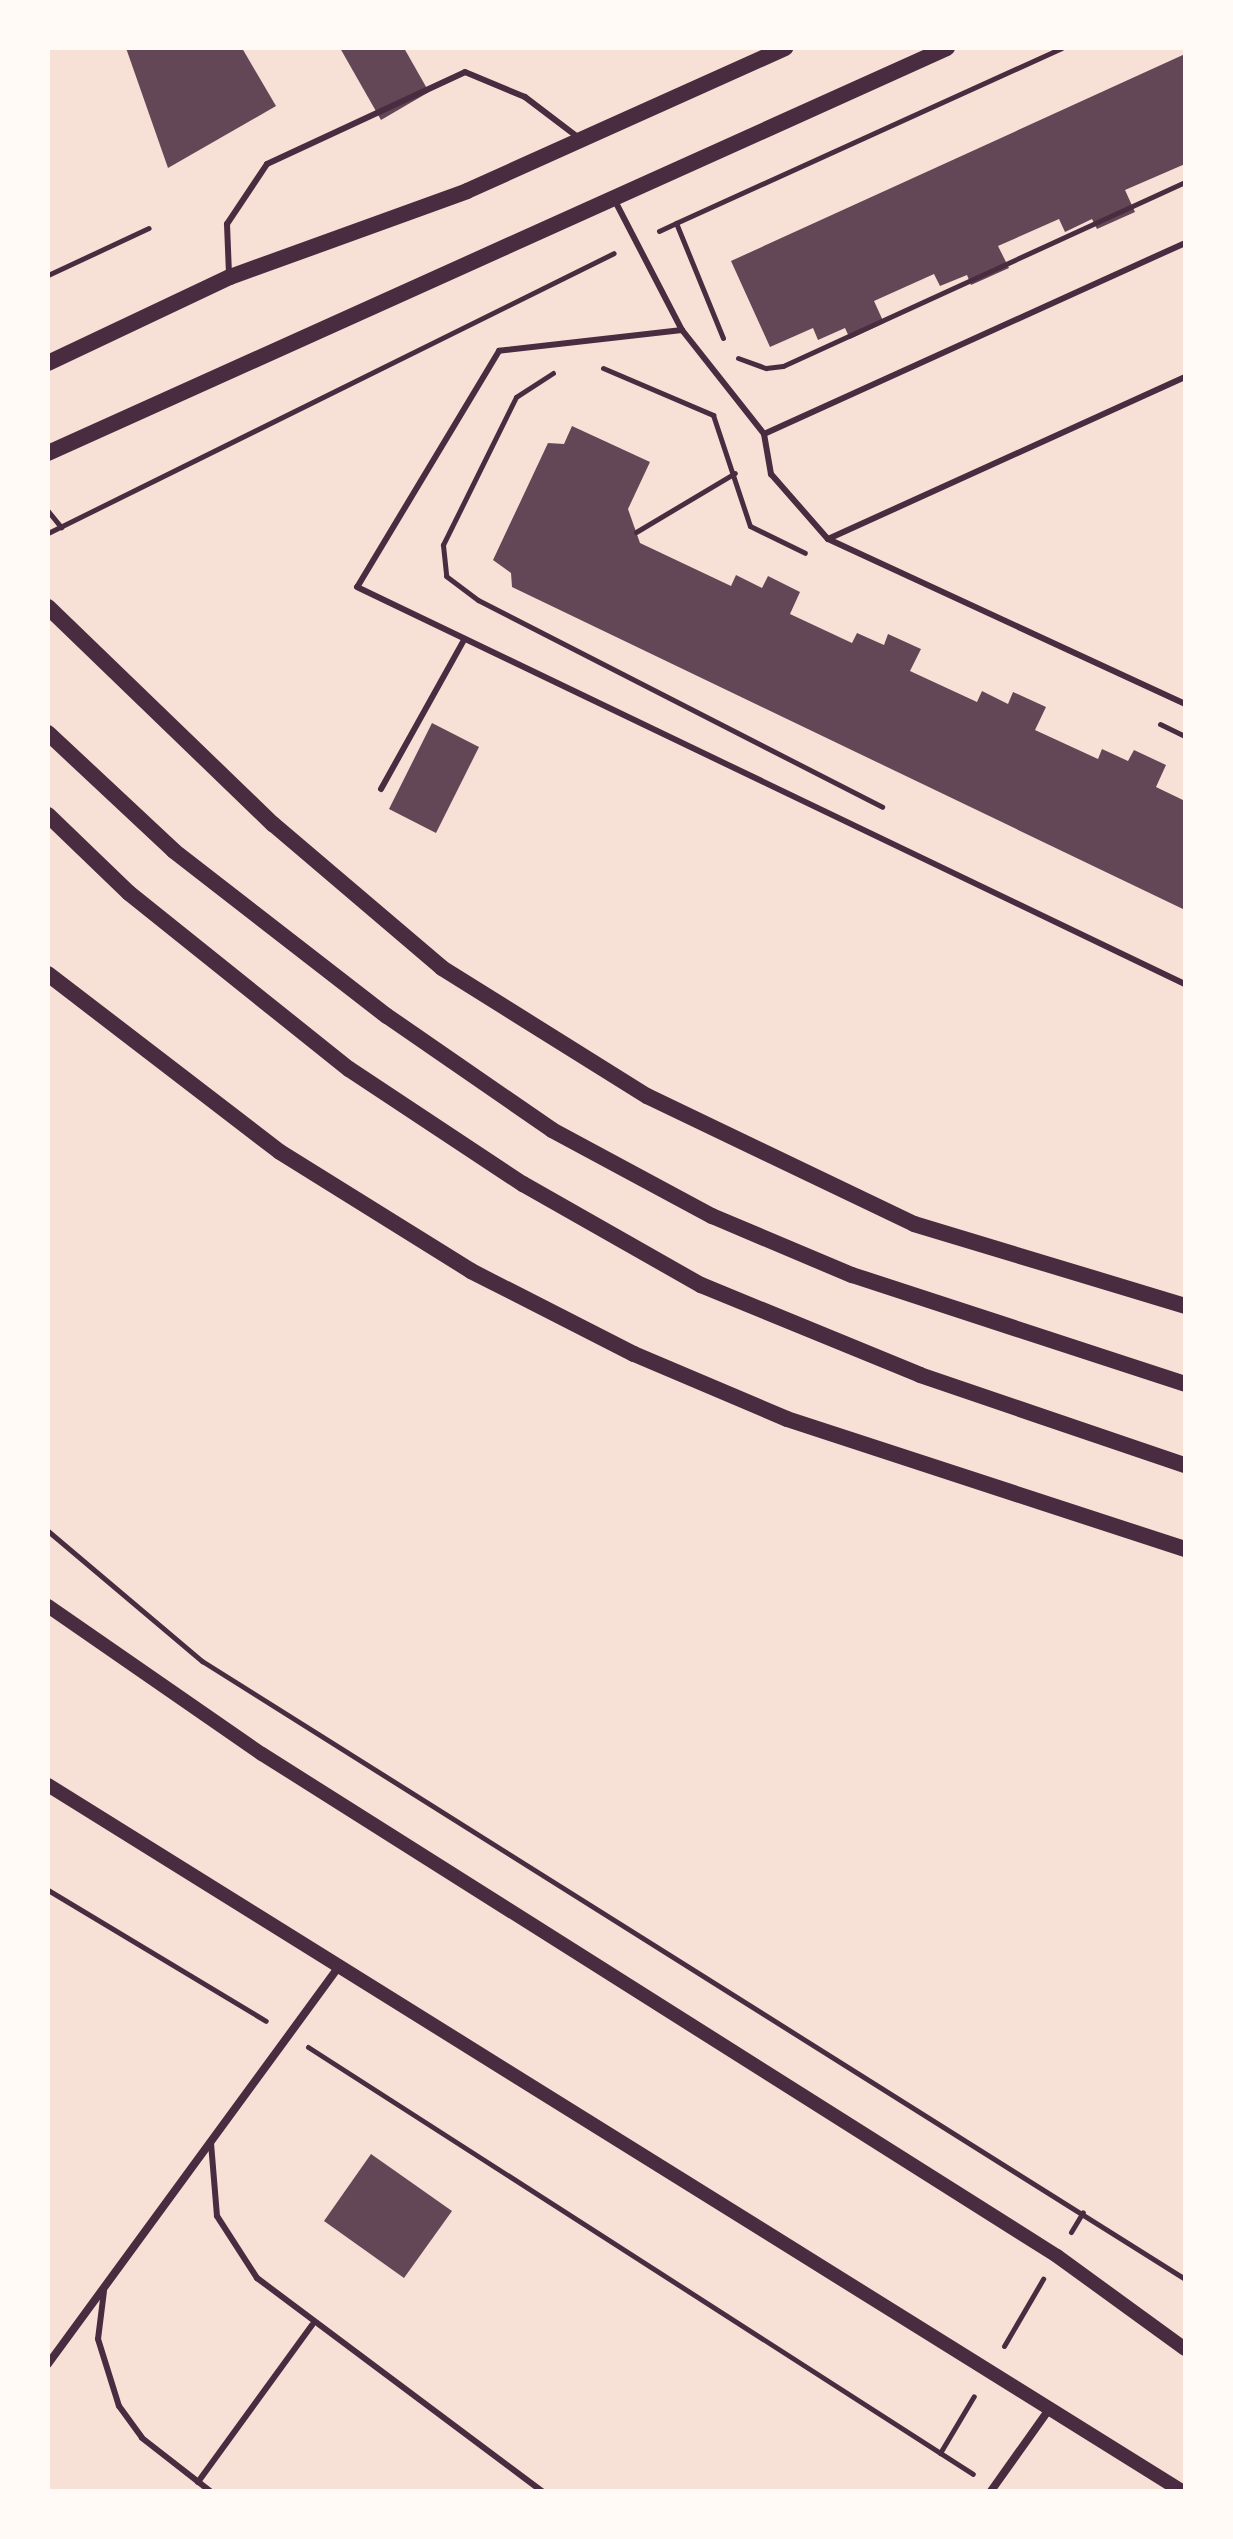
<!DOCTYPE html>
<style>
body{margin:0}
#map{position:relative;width:1233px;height:2539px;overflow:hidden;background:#f7e1d7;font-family:Rubik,sans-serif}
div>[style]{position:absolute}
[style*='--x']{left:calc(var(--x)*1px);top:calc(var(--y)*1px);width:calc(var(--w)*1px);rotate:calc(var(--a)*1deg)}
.building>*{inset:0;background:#644757}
.path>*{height:5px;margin:-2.5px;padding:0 2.5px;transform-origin:2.5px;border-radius:2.5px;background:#4a2c40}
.service>*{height:6px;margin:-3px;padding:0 3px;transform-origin:3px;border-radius:3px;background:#4a2c40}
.minor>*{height:8px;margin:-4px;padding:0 4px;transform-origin:4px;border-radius:4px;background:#4a2c40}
.tertiary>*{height:14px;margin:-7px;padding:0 7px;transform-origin:7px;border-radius:7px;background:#4a2c40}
.secondary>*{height:16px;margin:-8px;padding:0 8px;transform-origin:8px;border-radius:8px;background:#4a2c40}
span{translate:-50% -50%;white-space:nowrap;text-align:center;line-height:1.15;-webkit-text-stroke:6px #fffaf5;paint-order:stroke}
.frame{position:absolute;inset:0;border:50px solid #fffaf5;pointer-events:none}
</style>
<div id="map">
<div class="building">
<div style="clip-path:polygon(126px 48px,242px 48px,276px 106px,168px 168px)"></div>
<div style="clip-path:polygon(340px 48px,404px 48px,429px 92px,381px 120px)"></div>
<div style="clip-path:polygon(1185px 54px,1185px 164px,1125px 190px,1135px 212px,1097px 229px,1092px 219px,1065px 232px,1059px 219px,998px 246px,1009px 268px,971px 285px,967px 275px,940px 286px,934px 274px,874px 301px,884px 323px,850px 339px,845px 328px,818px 340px,813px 328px,770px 347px,731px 261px)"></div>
<div style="clip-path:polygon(572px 426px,650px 462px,628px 509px,640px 543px,731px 586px,736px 575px,762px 588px,768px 576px,800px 592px,790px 614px,852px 643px,857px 633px,884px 645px,888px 634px,921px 649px,910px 671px,977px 702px,982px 691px,1008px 704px,1013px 692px,1046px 707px,1035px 730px,1098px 759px,1102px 749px,1128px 761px,1134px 750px,1166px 765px,1156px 787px,1185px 801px,1185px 910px,512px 587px,511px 573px,493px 560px,548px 443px,564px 444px)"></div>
<div style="clip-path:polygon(432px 723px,479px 747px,436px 833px,389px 809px)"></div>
<div style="clip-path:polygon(371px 2154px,452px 2211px,404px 2278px,324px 2221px)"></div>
</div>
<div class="path">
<div style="--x:659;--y:231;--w:19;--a:-25"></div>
<div style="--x:48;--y:275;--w:111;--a:-25"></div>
<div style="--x:723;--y:338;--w:124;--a:-112.2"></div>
<div style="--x:676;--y:223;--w:423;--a:-24.4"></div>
<div style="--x:738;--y:358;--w:30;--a:20"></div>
<div style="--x:766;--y:368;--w:17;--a:-7"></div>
<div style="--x:783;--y:366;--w:442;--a:-24.6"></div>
<div style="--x:603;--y:368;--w:120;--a:23.1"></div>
<div style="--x:713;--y:415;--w:117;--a:71.6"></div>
<div style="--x:750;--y:526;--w:61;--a:26.1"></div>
<div style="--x:553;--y:373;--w:44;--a:147"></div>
<div style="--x:516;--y:397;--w:165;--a:116.3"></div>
<div style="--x:443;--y:545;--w:31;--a:84"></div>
<div style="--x:446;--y:576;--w:40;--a:37"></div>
<div style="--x:478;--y:600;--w:454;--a:27.1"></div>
<div style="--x:48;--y:511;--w:21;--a:51"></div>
<div style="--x:636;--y:532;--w:115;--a:-30.8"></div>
<div style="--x:48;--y:533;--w:631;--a:-26.32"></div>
<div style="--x:1160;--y:724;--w:28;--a:26"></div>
<div style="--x:48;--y:1531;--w:202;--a:40.2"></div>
<div style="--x:202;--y:1661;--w:1161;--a:32.16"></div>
<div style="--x:48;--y:1890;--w:254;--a:31"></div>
<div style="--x:308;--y:2047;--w:790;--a:32.7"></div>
<div style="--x:1071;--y:2232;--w:23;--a:-59"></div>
<div style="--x:1004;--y:2346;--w:78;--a:-59.8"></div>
<div style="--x:940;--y:2453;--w:66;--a:-59.2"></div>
</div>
<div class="service">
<div style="--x:614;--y:199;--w:148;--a:62.6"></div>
<div style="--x:682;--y:330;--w:132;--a:51.7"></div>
<div style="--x:764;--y:434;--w:41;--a:80.1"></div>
<div style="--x:771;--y:474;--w:86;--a:48.8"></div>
<div style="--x:828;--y:539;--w:393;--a:24.8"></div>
<div style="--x:229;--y:274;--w:50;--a:-92.3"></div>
<div style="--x:227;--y:224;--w:72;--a:-56.3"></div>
<div style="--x:267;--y:164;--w:218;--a:-24.9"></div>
<div style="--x:465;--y:72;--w:65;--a:22.6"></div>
<div style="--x:525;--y:97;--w:68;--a:37.2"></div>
<div style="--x:682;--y:330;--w:184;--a:173.5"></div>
<div style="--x:499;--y:351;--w:275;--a:121"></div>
<div style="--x:357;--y:587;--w:918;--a:25.62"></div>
<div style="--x:764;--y:434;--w:462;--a:-24.4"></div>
<div style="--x:828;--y:539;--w:392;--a:-24.4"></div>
<div style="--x:381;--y:789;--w:171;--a:-60.9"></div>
<div style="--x:211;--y:2143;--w:73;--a:85.3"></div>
<div style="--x:217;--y:2216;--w:74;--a:57.2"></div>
<div style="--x:257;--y:2278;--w:356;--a:36.8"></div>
<div style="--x:104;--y:2291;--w:48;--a:97.1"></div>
<div style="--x:98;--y:2339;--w:70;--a:72.6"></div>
<div style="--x:119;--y:2406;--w:39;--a:54"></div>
<div style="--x:142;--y:2438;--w:86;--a:37.9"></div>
<div style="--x:198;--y:2482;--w:194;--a:-54"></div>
</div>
<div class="minor">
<div style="--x:48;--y:2364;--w:488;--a:-53.8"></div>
<div style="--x:991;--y:2491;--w:102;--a:-54.6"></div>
</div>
<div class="tertiary">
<div style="--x:48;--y:1606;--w:260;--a:34.7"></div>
<div style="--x:262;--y:1754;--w:940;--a:32.27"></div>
<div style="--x:1057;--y:2256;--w:158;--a:36"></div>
<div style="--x:48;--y:1785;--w:1336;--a:31.91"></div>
</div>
<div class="secondary">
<div style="--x:48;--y:363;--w:201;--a:-25.3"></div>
<div style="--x:230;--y:277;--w:252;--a:-19.9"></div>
<div style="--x:467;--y:191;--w:349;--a:-24.2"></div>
<div style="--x:48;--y:453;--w:986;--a:-24.25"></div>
<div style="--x:48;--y:607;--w:313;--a:44"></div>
<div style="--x:273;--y:824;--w:222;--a:40.4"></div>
<div style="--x:442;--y:968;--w:242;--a:32"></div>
<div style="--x:647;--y:1096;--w:296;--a:25.6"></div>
<div style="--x:914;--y:1224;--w:283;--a:16.8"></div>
<div style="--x:48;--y:733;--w:173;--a:43.1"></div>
<div style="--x:174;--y:851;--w:269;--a:37.8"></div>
<div style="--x:387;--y:1016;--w:201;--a:34.6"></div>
<div style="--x:552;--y:1130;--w:182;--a:28.3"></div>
<div style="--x:712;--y:1216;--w:152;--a:22.9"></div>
<div style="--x:852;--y:1275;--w:350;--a:18.1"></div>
<div style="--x:48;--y:815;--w:112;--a:43.9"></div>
<div style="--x:129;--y:893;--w:282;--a:38.7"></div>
<div style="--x:349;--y:1069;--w:209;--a:33.5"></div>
<div style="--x:523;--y:1184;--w:205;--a:29.6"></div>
<div style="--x:701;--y:1285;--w:237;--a:22.3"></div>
<div style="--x:920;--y:1375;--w:280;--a:18.8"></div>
<div style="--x:48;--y:974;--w:292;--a:37.5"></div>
<div style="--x:280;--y:1152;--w:225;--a:31.9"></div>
<div style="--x:471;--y:1271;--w:183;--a:27"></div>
<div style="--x:634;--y:1354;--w:166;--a:23"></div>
<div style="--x:787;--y:1419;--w:419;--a:18.1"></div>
</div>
<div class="frame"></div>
</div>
